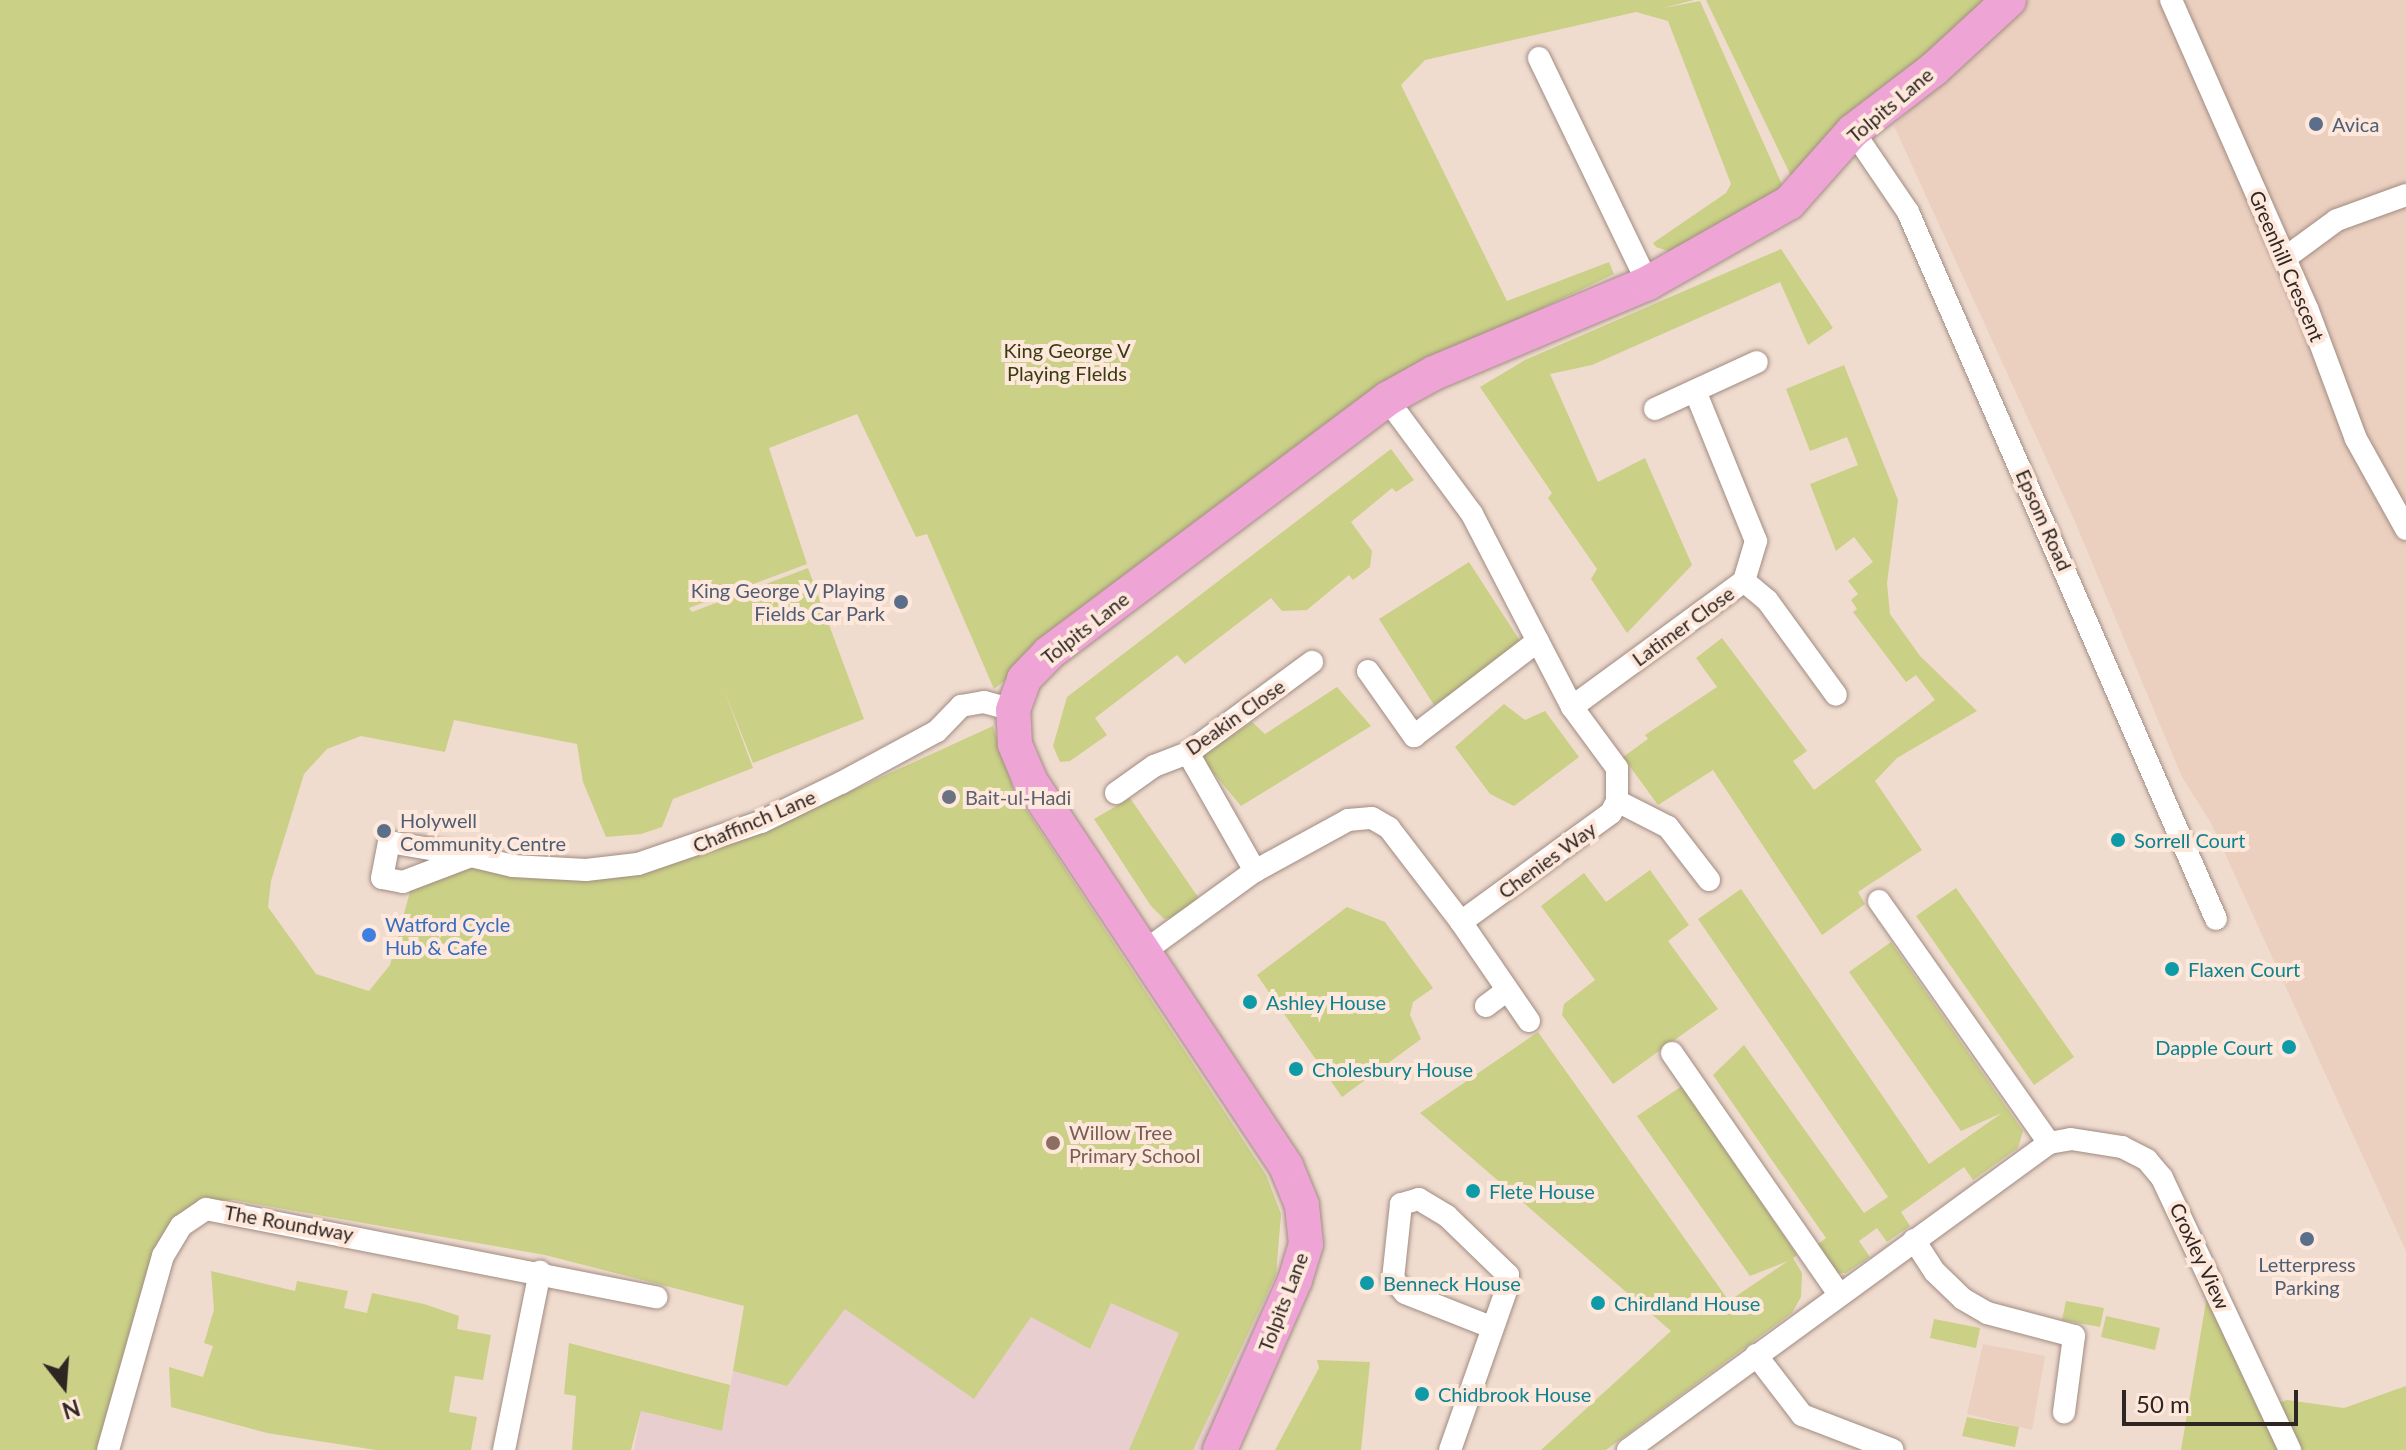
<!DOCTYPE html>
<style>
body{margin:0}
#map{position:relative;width:2406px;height:1450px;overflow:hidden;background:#f0dbcf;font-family:Lato,sans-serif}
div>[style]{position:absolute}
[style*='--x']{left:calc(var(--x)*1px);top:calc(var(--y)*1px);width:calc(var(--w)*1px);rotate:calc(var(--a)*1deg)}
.built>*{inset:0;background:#ebcfbf}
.education>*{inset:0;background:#e9cecf}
.green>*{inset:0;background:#cad086}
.roads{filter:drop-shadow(0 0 2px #a08c81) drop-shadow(0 0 2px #a08c81)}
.minor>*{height:22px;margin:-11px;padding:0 11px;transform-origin:11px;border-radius:11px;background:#fff}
.primary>*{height:34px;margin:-17px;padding:0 17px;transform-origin:17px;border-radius:17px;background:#eea5d6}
.dots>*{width:22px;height:22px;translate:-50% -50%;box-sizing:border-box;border:4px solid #fee8dc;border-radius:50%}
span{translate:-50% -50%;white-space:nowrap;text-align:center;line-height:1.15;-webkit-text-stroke:8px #fee8dc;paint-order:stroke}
.street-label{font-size:20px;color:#2e2622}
.service-label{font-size:20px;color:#4e5e75}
.left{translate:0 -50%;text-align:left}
.right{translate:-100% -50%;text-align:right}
.park-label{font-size:20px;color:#393c12}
.worship-label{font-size:20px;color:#5b616d}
.culture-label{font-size:20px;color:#0d838f}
.shop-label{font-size:20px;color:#366cbe}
.education-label{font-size:20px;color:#785e54}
.north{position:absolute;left:24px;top:1346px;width:80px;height:80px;-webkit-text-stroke:6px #fee8dc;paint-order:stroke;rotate:163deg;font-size:22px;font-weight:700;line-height:32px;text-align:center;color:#2e2622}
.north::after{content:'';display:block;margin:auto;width:28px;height:36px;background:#2e2622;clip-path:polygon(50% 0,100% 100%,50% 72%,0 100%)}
.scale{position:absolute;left:2122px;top:1390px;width:176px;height:36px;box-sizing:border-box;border:4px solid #2e2622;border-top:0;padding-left:10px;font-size:24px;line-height:28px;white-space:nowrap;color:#2e2622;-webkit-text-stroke:6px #fee8dc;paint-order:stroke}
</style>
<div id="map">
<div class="built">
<div style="clip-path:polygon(2020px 0,2406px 0,2406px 1251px,2211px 823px,2182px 777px,2073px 517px,1894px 126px)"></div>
<div style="clip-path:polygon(1983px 1344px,2045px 1356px,2032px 1430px,1967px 1414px)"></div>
</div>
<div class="education">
<div style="clip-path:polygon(1060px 863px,1266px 1175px,1281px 1214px,1276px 1274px,1203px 1450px,634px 1450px,641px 1411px,722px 1431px,745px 1306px)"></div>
</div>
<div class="green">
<div style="clip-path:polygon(0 0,1694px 0,1663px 8px,1700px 1px,1784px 189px,1674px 253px,1656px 247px,1653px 243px,1726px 193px,1731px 184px,1668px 21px,1636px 12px,1425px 60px,1401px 85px,1507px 301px,1609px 262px,1614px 274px,1378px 386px,994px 689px,927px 534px,916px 537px,857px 414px,769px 448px,807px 564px,689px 608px,692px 612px,808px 568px,864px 719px,753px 763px,724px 690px,753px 768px,673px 799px,662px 827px,641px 834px,606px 837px,583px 782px,577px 744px,454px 720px,445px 752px,361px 736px,327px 749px,304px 774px,271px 881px,268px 907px,316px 974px,369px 991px,390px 965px,411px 888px,476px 864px,640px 874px,774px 826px,993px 726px,1014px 791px,1266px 1175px,1281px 1214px,1276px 1274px,1193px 1450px,1129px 1450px,1179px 1333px,1111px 1303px,1090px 1349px,1031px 1317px,974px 1399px,845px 1309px,787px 1386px,733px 1371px,744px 1306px,545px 1255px,233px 1200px,209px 1202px,172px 1219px,155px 1246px,100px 1450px,0 1450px)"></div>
<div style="clip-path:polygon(1706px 0,1996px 0,1794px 182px)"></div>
<div style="clip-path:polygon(1781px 249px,1833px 328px,1808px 345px,1780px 282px,1592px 365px,1550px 374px,1598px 482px,1645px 458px,1692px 565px,1627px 633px,1591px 579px,1597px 569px,1548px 498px,1552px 493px,1480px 387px,1525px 360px)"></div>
<div style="clip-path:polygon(1844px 365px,1898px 500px,1887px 583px,1890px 614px,1920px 656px,1977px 711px,1897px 758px,1875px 781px,1922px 850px,1858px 892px,1865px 904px,1822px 935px,1713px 770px,1658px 805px,1623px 757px,1648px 739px,1645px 735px,1717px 687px,1696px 658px,1722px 638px,1807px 751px,1793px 761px,1814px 790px,1935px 700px,1916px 675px,1906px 682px,1853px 612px,1857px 609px,1851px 600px,1858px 594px,1848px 581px,1873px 562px,1854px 537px,1836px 551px,1810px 484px,1858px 465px,1847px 437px,1810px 451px,1786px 389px)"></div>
<div style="clip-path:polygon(1391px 449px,1414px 480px,1396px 492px,1392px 488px,1351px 522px,1372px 551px,1370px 567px,1353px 580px,1349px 575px,1307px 610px,1282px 611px,1271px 598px,1185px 664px,1177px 655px,1095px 718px,1107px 735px,1070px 761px,1060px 762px,1053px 746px,1067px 697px)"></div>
<div style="clip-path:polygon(1469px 562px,1524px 647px,1434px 705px,1379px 619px)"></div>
<div style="clip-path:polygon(1337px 687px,1371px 726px,1241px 806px,1200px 757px,1252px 722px,1265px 734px)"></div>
<div style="clip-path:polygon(1504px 704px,1525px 720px,1545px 711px,1579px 757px,1514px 806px,1490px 794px,1455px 747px)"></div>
<div style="clip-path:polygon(1130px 798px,1200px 900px,1170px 918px,1164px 919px,1151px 906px,1094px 819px)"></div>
<div style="clip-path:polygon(1650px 870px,1689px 925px,1668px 941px,1718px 1009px,1613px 1084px,1562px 1015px,1564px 1004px,1595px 980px,1541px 906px,1584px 873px,1606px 902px)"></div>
<div style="clip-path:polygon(1956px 888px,2074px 1057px,2034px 1085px,1916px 916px)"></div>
<div style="clip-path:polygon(1741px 889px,1929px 1164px,2002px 1113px,1961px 1131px,1849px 972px,1891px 942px,2023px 1131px,2018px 1148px,1973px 1180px,1964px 1167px,1901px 1212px,1910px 1226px,1887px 1242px,1877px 1228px,1859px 1241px,1870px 1257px,1846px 1273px,1832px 1273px,1812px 1249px,1826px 1238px,1713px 1075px,1744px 1045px,1864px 1213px,1888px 1197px,1698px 919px)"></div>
<div style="clip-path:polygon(1347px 907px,1385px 922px,1433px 988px,1413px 1002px,1410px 1015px,1421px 1039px,1342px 1097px,1257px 975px)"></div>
<div style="clip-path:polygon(1538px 1032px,1729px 1301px,1788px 1261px,1750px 1276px,1637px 1116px,1682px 1086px,1797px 1255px,1793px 1258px,1802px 1273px,1801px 1297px,1792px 1313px,1606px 1450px,1541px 1450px,1671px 1331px,1420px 1113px)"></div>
<div style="clip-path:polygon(211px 1271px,295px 1291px,297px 1281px,348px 1291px,344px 1308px,367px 1313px,372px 1293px,424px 1304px,459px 1316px,457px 1329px,491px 1335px,483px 1380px,455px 1376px,449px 1412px,477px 1417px,471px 1450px,376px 1450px,267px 1433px,171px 1407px,169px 1367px,203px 1377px,213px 1346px,204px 1343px,214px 1310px)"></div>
<div style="clip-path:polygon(2207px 1296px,2260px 1409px,2287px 1400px,2344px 1408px,2406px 1386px,2406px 1450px,2181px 1450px)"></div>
<div style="clip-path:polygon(2066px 1301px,2104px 1308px,2100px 1327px,2062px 1320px)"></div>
<div style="clip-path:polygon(2106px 1316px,2160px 1328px,2155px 1350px,2101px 1337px)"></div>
<div style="clip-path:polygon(1934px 1319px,1980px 1328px,1976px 1348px,1930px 1338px)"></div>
<div style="clip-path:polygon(569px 1343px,730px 1385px,722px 1431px,641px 1411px,631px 1450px,572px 1450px,576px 1396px,564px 1394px)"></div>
<div style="clip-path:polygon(1317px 1360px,1370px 1362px,1361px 1450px,1275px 1450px,1319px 1368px)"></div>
<div style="clip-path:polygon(1967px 1417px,2019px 1427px,2015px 1447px,1962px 1436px)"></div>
</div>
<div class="roads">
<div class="minor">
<div style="--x:2171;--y:0;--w:337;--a:66.2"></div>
<div style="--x:2307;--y:308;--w:140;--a:69.5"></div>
<div style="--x:2356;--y:439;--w:103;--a:60.9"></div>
<div style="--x:1539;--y:58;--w:250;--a:64.2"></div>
<div style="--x:1853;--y:131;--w:98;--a:55.8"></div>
<div style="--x:1908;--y:212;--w:771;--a:66.46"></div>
<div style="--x:2285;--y:258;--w:64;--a:-36.2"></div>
<div style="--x:2337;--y:220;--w:73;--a:-19.9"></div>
<div style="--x:1655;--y:409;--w:112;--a:-24.7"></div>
<div style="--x:1744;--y:581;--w:30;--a:40"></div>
<div style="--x:1767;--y:600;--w:117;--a:54"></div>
<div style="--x:1368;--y:671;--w:80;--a:54.7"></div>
<div style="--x:1414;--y:736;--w:156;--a:-37.5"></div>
<div style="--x:1572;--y:707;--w:213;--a:-36.2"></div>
<div style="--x:1744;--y:581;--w:42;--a:-73.3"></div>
<div style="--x:1756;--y:541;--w:162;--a:-112.1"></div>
<div style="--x:1188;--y:753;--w:136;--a:60.4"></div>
<div style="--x:1116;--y:793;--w:47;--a:-35.4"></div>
<div style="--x:1154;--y:766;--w:36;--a:-21"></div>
<div style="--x:1188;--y:753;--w:154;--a:-36.3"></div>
<div style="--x:1617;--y:801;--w:57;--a:27"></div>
<div style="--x:1668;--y:827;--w:67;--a:52.3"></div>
<div style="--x:471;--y:856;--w:73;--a:159.1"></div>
<div style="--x:403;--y:882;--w:21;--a:-169"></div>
<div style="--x:382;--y:878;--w:37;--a:-79"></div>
<div style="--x:389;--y:842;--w:83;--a:9.7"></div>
<div style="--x:471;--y:856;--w:43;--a:13.4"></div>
<div style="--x:513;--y:866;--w:73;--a:3.1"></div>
<div style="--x:586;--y:870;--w:52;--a:-6.6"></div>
<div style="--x:638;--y:864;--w:130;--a:-18.9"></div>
<div style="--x:761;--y:822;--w:89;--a:-26"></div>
<div style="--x:841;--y:783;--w:109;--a:-28.4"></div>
<div style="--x:937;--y:731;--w:35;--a:-46"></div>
<div style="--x:961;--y:706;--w:23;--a:-10"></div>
<div style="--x:984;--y:702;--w:30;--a:15"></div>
<div style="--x:1879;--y:901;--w:296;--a:54.9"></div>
<div style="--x:1461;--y:922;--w:120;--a:55.5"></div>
<div style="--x:1142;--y:953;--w:140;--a:-36"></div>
<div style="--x:1255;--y:871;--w:106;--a:-28.7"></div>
<div style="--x:1348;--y:820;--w:24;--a:-5"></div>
<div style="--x:1372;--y:818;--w:20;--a:30"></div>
<div style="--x:1389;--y:828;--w:118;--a:52.5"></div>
<div style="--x:1461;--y:922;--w:185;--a:-36"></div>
<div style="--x:1611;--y:813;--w:13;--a:-63"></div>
<div style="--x:1617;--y:801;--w:33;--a:-90"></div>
<div style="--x:1617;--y:768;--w:76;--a:-126.4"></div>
<div style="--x:1572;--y:707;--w:217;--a:-117.4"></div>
<div style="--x:1472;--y:514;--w:143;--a:-126.5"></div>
<div style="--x:1486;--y:1006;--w:25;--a:-37"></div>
<div style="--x:1672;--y:1053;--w:293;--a:55.3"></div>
<div style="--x:1914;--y:1240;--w:38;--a:57"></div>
<div style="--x:1935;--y:1272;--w:39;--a:44"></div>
<div style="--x:1963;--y:1299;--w:28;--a:30"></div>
<div style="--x:1987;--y:1313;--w:90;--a:14.8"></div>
<div style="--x:2074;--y:1336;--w:77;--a:97.5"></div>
<div style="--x:1756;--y:1355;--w:76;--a:52.5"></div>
<div style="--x:1802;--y:1415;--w:97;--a:21"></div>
<div style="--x:108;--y:1450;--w:202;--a:-74.2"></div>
<div style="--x:163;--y:1256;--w:35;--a:-59"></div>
<div style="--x:181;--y:1226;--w:30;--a:-34"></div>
<div style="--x:206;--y:1209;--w:459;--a:11.1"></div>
<div style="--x:504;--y:1450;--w:182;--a:-78.6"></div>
<div style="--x:1450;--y:1450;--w:175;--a:-70.6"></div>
<div style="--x:1508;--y:1285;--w:10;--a:-90"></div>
<div style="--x:1508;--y:1275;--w:85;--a:-136"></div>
<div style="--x:1447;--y:1216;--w:33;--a:-149"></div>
<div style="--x:1419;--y:1199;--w:19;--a:164"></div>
<div style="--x:1401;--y:1204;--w:75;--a:96.1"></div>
<div style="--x:1393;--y:1279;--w:18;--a:49"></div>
<div style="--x:1405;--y:1293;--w:92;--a:21.6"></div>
<div style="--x:1628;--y:1450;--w:521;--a:-36.1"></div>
<div style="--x:2049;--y:1143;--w:22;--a:-10"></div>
<div style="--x:2071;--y:1139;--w:52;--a:8.9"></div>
<div style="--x:2122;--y:1147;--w:28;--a:27"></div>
<div style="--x:2147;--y:1160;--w:23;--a:50"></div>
<div style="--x:2162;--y:1178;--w:301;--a:64.8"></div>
</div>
<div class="primary">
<div style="--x:1220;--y:1450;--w:186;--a:-66.2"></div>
<div style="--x:1295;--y:1280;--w:38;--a:-73"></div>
<div style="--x:1306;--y:1244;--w:39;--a:-96"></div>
<div style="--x:1302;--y:1205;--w:42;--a:-112.3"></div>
<div style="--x:1286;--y:1166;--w:463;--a:-123.6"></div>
<div style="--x:1030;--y:780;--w:39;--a:-113"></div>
<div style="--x:1015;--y:744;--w:34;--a:-93"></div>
<div style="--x:1013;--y:710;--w:33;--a:-70"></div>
<div style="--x:1024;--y:679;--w:36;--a:-46"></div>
<div style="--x:1049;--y:653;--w:423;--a:-36.9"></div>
<div style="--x:1387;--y:399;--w:54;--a:-29"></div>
<div style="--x:1434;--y:373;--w:232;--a:-22.8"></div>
<div style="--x:1648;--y:283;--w:162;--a:-29.6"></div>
<div style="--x:1789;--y:203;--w:96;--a:-48.4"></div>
<div style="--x:1853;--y:131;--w:102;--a:-37.4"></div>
<div style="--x:1934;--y:69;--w:102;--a:-42.6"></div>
</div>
</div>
<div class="dots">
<div style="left:2316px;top:124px;background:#5c6f8a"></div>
<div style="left:901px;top:602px;background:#5c6f8a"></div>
<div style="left:949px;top:797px;background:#6b7280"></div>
<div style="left:384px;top:831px;background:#5c6f8a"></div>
<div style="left:2118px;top:840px;background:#0f9aa8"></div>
<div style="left:369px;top:935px;background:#3f7fe0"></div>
<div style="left:2172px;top:969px;background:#0f9aa8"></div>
<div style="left:1250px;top:1002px;background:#0f9aa8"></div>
<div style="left:2289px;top:1047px;background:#0f9aa8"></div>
<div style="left:1296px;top:1069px;background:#0f9aa8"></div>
<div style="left:1053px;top:1143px;background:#8d6e63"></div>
<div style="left:1473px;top:1191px;background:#0f9aa8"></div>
<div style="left:2307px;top:1239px;background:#5c6f8a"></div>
<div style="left:1367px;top:1283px;background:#0f9aa8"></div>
<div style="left:1598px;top:1303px;background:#0f9aa8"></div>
<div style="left:1422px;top:1394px;background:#0f9aa8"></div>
</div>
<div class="street-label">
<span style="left:1890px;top:105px;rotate:-40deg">Tolpits Lane</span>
<span style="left:2287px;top:266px;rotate:67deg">Greenhill Crescent</span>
<span style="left:2044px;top:520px;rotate:66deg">Epsom Road</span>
<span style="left:1683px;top:626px;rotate:-36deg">Latimer Close</span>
<span style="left:1085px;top:628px;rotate:-38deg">Tolpits Lane</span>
<span style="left:1235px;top:717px;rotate:-35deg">Deakin Close</span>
<span style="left:754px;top:821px;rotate:-23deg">Chaffinch Lane</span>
<span style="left:1547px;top:860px;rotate:-36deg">Chenies Way</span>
<span style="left:289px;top:1223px;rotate:10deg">The Roundway</span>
<span style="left:2200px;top:1256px;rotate:65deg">Croxley View</span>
<span style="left:1283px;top:1302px;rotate:-69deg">Tolpits Lane</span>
</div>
<div class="service-label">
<span class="left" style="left:2332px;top:124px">Avica</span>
<span class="right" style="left:885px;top:602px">King George V Playing<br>Fields Car Park</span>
<span class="left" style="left:400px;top:832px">Holywell<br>Community Centre</span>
<span style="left:2307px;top:1276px">Letterpress<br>Parking</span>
</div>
<div class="park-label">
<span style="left:1067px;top:362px">King George V<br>Playing FIelds</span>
</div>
<div class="worship-label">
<span class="left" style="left:965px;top:797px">Bait-ul-Hadi</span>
</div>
<div class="culture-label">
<span class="left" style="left:2134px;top:840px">Sorrell Court</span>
<span class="left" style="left:2188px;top:969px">Flaxen Court</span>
<span class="left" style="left:1266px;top:1002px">Ashley House</span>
<span class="right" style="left:2273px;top:1047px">Dapple Court</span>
<span class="left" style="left:1312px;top:1069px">Cholesbury House</span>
<span class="left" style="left:1489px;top:1191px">Flete House</span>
<span class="left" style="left:1383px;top:1283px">Benneck House</span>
<span class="left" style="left:1614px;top:1303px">Chirdland House</span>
<span class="left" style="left:1438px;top:1394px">Chidbrook House</span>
</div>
<div class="shop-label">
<span class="left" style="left:385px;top:936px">Watford Cycle<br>Hub &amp; Cafe</span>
</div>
<div class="education-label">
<span class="left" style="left:1069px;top:1144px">Willow Tree<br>Primary School</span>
</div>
<div class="north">N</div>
<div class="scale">50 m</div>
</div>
